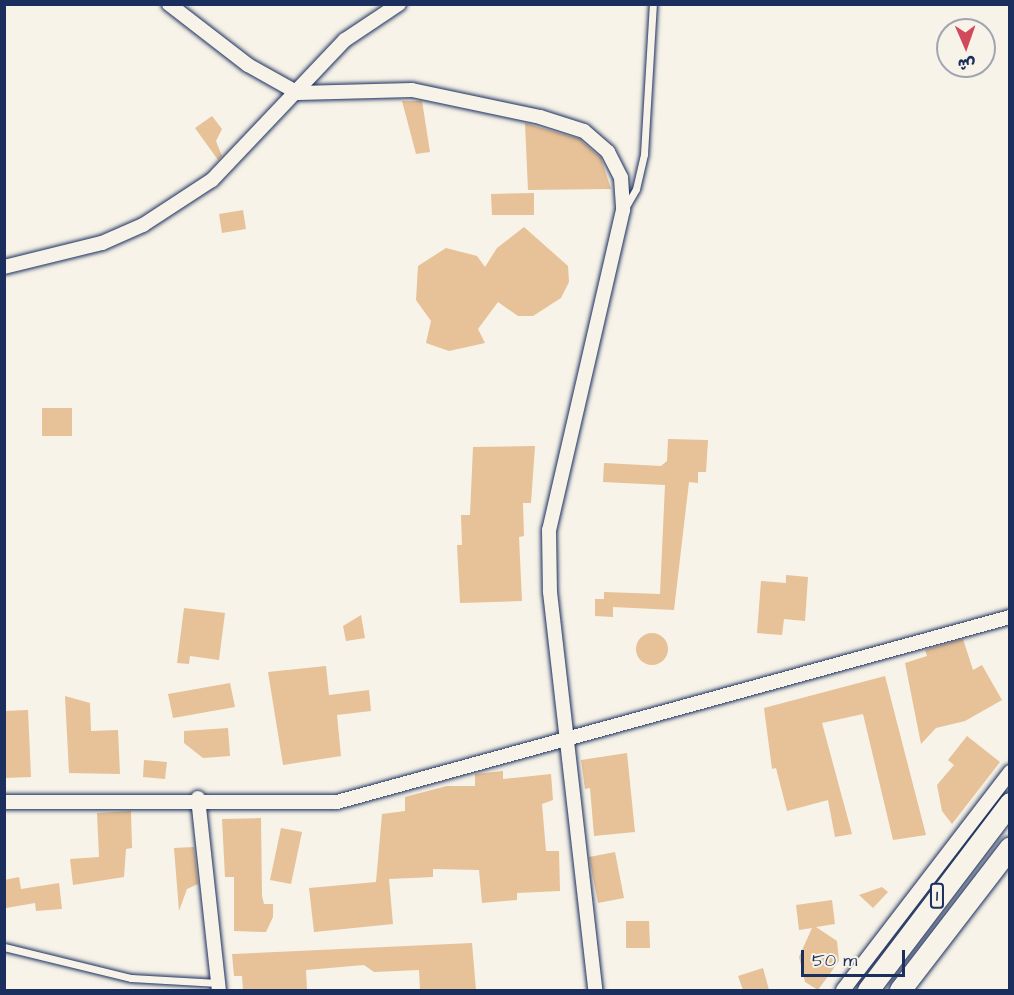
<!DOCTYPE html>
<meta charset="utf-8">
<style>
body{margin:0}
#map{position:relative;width:1014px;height:995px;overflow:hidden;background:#f7f3e8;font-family:"Architects Daughter","Playpen Sans Arabic",sans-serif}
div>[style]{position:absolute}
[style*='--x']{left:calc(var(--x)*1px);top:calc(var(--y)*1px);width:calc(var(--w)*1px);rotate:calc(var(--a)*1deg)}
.building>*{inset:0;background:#e7c197}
.round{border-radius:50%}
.roads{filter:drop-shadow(0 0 2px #1b2f5e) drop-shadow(0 0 2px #1b2f5e)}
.service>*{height:7px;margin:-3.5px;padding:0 3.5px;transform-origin:3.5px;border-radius:3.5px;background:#f7f3e8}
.minor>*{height:14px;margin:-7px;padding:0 7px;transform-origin:7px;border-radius:7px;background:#f7f3e8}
.primary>*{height:21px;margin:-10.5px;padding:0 10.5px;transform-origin:10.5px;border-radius:10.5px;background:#f7f3e8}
span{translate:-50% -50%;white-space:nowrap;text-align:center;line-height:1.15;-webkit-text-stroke:4.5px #f7f3e8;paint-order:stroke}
.shield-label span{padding:2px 4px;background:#f7f3e8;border:2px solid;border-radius:4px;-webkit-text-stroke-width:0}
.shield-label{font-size:16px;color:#1b2f5e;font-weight:700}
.frame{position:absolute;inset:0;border:6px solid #1b2f5e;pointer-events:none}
.north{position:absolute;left:936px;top:18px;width:60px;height:60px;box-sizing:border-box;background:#f7f3e8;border:2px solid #9fa5b1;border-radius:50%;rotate:178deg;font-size:16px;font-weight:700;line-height:24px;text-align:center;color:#1b2f5e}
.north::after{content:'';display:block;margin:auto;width:21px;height:27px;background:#d1495b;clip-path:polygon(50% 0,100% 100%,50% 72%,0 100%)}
.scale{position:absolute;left:801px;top:950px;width:104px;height:27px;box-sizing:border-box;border:3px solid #1b2f5e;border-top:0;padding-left:8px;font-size:18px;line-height:21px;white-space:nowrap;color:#1b2f5e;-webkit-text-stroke:4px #f7f3e8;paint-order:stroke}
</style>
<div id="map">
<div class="building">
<div style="clip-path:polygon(402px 101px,422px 101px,430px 152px,416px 154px)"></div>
<div style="clip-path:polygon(212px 116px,222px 129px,216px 141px,222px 156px,218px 160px,195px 128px)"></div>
<div style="clip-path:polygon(525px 123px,579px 139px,601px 158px,611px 189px,528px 190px)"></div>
<div style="clip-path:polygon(534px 193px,534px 215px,492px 215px,491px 194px)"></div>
<div style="clip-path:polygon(243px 210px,246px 229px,222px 233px,219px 214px)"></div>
<div style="clip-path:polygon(524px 227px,568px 266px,569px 282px,561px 298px,533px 316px,518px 316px,498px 302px,478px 329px,485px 343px,449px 351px,426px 343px,431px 321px,416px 300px,418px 266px,446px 248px,477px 256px,485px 267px,497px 248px)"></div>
<div style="clip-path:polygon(42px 408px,72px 408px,72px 436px,42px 436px)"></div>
<div style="clip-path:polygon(668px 439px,708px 440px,706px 472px,698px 472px,698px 483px,689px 482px,674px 610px,613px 607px,613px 617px,595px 616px,595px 599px,604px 599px,604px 592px,660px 594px,665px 485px,603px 482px,604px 463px,661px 466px,667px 461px)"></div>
<div style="clip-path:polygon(535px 446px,531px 503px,523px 503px,524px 536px,519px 537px,522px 601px,460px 603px,457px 545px,462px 545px,461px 515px,470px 515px,473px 447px)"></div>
<div style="clip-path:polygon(786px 575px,808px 577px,805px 621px,784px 619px,782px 635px,757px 633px,761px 581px,786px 583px)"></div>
<div style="clip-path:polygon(184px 608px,225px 613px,219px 660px,190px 656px,189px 664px,177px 663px)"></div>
<div style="clip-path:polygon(361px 615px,365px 638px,346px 641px,343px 626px)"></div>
<div class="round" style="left:636px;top:633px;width:32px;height:32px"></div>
<div style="clip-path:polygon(963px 639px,973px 670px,982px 665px,1002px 700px,965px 721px,936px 728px,921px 744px,905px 663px,927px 656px,925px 650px)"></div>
<div style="clip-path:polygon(326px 666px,329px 695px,369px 690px,371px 711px,337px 715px,341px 756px,283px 765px,268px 672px)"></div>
<div style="clip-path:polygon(885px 676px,926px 835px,893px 840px,863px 714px,822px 723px,852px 834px,835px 837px,828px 800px,787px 811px,776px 768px,772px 769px,764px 708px)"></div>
<div style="clip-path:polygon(230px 683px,235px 707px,173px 718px,168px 694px)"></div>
<div style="clip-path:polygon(65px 696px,90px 703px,91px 731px,118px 730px,120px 774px,69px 773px)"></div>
<div style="clip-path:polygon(28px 710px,31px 777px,4px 778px,4px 711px)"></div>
<div style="clip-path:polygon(228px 728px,230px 756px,203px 758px,184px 743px,184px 731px)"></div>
<div style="clip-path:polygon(967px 736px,1000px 762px,952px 824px,942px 811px,937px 785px,954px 765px,948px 760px)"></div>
<div style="clip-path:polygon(627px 753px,635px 832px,594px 836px,590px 788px,585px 789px,581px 760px)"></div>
<div style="clip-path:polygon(144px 760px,167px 762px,165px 779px,143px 777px)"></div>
<div style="clip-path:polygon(503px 771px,503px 779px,551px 774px,553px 800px,542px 804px,546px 851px,559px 851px,560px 891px,517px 893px,517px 900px,482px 903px,479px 870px,433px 869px,433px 877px,389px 879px,393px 924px,314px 932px,309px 888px,376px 882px,382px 814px,405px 811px,405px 797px,447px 786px,475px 786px,475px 774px)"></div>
<div style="clip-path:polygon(131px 811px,132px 848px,126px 849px,124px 877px,73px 885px,70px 859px,99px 857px,97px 813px)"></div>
<div style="clip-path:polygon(261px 818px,262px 896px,264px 904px,273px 904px,273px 917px,266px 932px,234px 931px,234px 877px,225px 877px,222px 819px)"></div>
<div style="clip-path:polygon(281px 828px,302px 832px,291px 884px,270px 880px)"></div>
<div style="clip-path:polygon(194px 847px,198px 884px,187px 889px,179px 911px,174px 848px)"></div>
<div style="clip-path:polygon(615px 852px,624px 898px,598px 903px,589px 857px)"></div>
<div style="clip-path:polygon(19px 877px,21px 889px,59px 883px,62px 909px,36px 911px,35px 903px,6px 908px,4px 880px)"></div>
<div style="clip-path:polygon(882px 887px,888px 892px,873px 908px,859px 895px)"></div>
<div style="clip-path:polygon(832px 900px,835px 924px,816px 927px,837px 941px,839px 961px,818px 990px,805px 982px,799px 957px,812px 928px,799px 930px,796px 905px)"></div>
<div style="clip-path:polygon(626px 921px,649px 921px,650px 948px,626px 948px)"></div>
<div style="clip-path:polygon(472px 943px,476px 990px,420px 990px,419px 970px,374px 972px,364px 965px,306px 970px,307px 990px,243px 990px,242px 976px,234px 976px,232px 954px)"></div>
<div style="clip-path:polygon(763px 968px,769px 990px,743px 990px,738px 976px)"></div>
</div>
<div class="roads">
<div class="service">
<div style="--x:625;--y:208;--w:22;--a:-60"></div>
<div style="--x:636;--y:189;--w:36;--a:-77"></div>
<div style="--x:644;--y:154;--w:150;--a:-86.6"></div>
<div style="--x:4;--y:947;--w:131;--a:13.7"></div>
<div style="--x:131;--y:978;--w:87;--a:3.3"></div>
</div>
<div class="minor">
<div style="--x:169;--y:4;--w:100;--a:37.7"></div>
<div style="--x:248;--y:65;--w:57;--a:29.2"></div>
<div style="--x:298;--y:93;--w:114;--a:-1.5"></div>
<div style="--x:412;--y:90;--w:131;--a:11.9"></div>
<div style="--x:540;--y:117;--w:46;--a:17.7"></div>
<div style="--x:584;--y:131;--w:32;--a:41"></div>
<div style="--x:608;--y:152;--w:29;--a:63"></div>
<div style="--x:621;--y:178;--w:32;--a:86"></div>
<div style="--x:623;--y:210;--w:328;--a:103"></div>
<div style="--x:549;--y:530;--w:62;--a:89.1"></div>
<div style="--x:550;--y:592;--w:401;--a:83.5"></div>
<div style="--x:4;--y:267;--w:101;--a:-13.8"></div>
<div style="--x:102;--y:243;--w:45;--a:-23.7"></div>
<div style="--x:143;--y:225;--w:82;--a:-33.1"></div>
<div style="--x:212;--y:180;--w:193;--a:-46.5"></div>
<div style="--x:345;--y:40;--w:65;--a:-33.7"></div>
<div style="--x:198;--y:798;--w:193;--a:83.8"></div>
<div style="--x:4;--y:802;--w:333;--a:0"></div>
<div style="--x:337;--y:802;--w:698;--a:-15.37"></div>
<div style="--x:843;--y:990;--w:275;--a:-52.5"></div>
</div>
<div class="primary">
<div style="--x:868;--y:990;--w:235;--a:-52.8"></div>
<div style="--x:900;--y:990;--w:180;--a:-52.4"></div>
</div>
</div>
<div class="shield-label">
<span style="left:937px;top:896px">1</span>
</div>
<div class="frame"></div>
<div class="north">ش</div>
<div class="scale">50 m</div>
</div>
